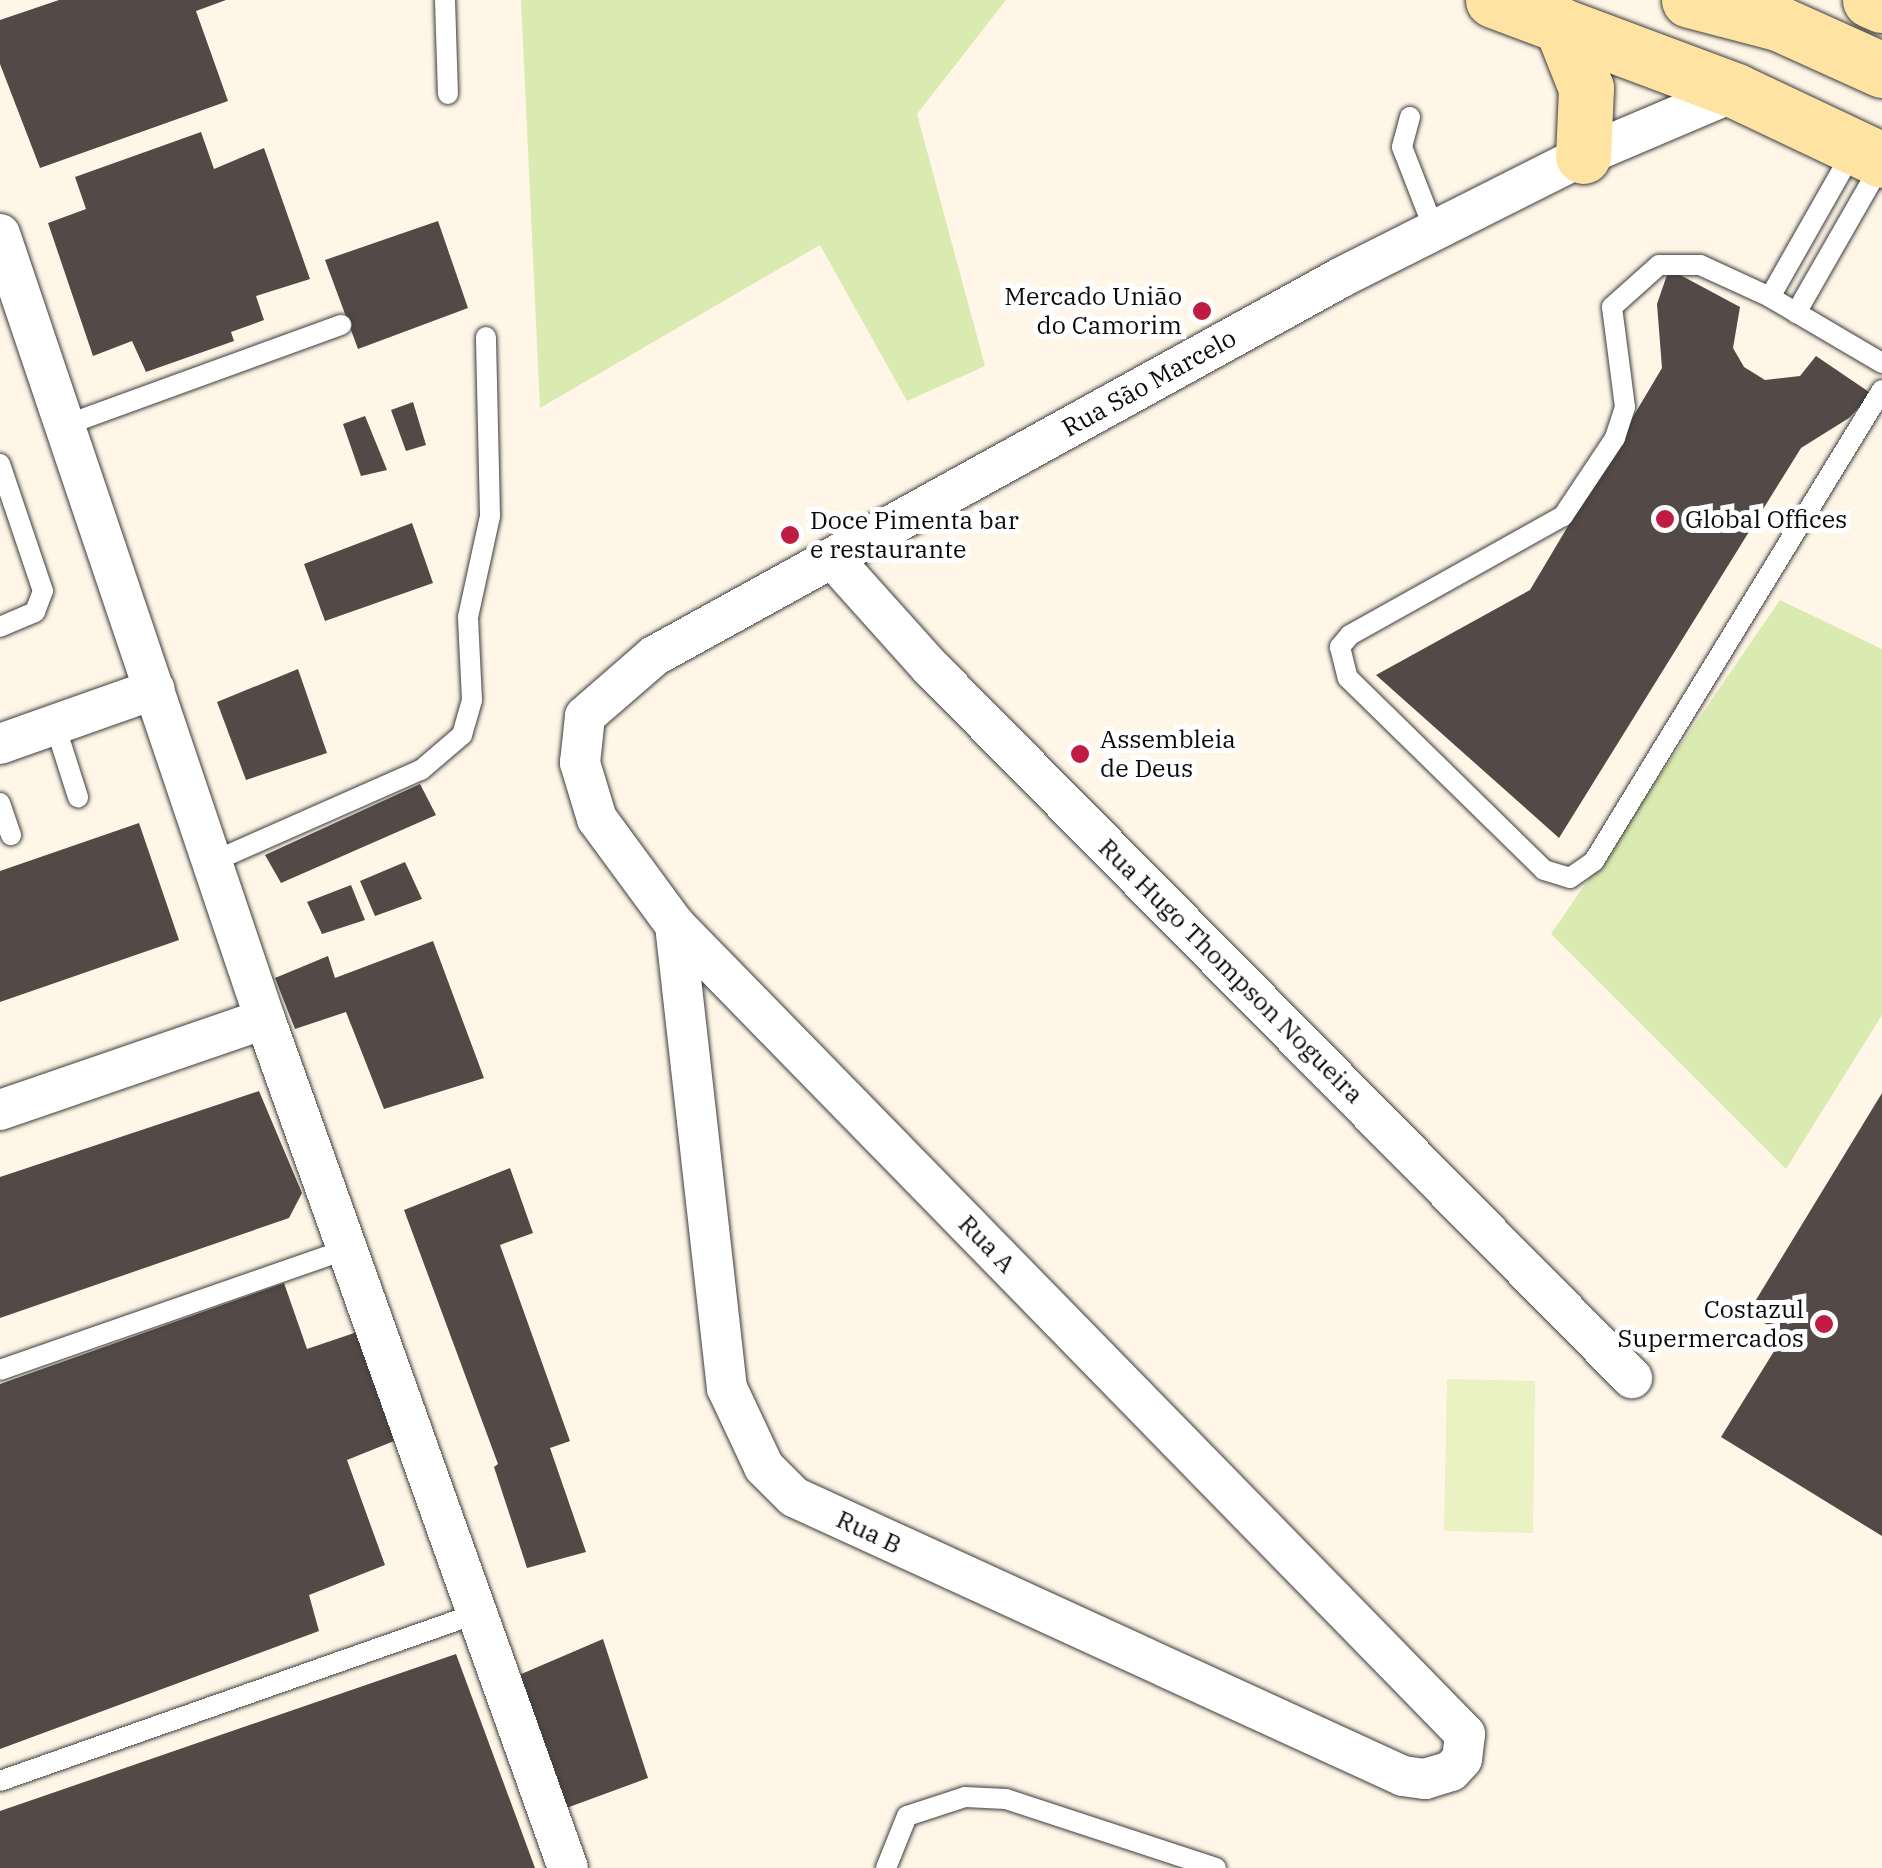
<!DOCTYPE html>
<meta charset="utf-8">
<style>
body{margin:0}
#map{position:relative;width:1882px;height:1868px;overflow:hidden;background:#fff6e7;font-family:"IBM Plex Serif",serif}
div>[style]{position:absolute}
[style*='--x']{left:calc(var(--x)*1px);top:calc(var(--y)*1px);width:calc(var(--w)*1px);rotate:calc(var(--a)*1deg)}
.green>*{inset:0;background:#d9ebb0}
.pitch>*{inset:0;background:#eaf1c2}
.building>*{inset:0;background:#534946}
.roads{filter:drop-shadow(0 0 2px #3d3d3d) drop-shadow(0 0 2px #3d3d3d)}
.service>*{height:20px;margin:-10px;padding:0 10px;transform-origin:10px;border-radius:10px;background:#fff}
.minor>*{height:40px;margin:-20px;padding:0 20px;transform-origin:20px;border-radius:20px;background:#fff}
.secondary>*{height:55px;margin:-27.5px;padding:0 27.5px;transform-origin:27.5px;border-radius:27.5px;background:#ffe3a2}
.dots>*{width:28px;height:28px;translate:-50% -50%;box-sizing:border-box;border:5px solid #fff;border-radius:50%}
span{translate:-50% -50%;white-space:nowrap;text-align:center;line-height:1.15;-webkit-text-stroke:10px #fff;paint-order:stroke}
.poi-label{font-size:25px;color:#0a0a0a}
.right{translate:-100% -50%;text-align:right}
.left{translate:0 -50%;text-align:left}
.street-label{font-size:25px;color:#0a0a0a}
</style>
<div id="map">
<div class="green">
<div style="clip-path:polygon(521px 0,1006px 0,917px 114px,985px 366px,907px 401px,820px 245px,540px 408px)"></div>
<div style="clip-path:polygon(1780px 600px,1882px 649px,1882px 1015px,1786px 1169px,1551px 934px)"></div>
</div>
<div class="pitch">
<div style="clip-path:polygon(1447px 1379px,1535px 1381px,1533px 1533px,1444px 1531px)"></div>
</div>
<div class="building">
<div style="clip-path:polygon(59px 0,226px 0,196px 11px,228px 101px,40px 168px,0 64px,0 20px)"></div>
<div style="clip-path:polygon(201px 132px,214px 169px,264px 148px,310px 279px,256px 296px,264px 320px,231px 332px,234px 341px,146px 372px,132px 341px,93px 356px,48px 223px,86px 209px,75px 177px)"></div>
<div style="clip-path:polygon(438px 221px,468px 308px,358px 349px,325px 260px)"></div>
<div style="clip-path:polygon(1669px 269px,1740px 307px,1733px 348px,1744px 367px,1765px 380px,1800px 376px,1816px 356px,1872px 394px,1849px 418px,1801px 448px,1559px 838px,1376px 675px,1530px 590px,1662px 368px,1657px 304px)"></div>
<div style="clip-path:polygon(413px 402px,426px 445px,406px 451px,391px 410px)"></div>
<div style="clip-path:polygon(365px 416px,387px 470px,361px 476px,343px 424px)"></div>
<div style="clip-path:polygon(412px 523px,433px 583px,325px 621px,304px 564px)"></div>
<div style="clip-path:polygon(298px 669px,327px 753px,246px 780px,217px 702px)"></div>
<div style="clip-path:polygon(420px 784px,436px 815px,281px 883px,265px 855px)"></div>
<div style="clip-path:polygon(139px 823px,179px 940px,0 1002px,0 871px)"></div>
<div style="clip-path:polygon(405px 862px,422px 899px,375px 916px,360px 881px)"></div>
<div style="clip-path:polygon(351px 885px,365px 920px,322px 934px,307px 902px)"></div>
<div style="clip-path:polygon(433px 941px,484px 1078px,384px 1109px,346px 1012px,295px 1029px,275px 978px,328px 956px,335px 978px)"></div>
<div style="clip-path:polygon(259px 1091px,302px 1193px,289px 1218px,0 1318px,0 1177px)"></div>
<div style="clip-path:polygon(1882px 1093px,1882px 1536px,1721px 1437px,1784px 1335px,1748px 1313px)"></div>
<div style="clip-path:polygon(510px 1168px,533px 1233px,500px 1245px,570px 1441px,550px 1448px,586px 1552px,527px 1568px,494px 1467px,498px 1464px,404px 1210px)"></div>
<div style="clip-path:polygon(284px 1283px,307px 1349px,366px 1329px,404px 1437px,347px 1460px,385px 1565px,309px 1595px,319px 1631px,0 1749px,0 1384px)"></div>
<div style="clip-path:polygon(603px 1639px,648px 1778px,561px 1810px,519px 1675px)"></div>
<div style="clip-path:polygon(456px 1654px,535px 1868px,0 1868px,0 1811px)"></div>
</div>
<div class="roads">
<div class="service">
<div style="--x:445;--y:0;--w:94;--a:88.2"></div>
<div style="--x:1410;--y:117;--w:31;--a:105"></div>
<div style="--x:1402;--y:147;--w:93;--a:68.7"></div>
<div style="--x:1770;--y:297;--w:168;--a:-60.4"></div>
<div style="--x:1796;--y:313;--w:173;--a:-60.2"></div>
<div style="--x:1882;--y:363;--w:130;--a:-149.5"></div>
<div style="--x:1770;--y:297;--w:77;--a:-155.4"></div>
<div style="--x:1700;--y:265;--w:41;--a:180"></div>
<div style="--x:1659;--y:265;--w:63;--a:138.2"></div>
<div style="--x:1612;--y:307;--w:101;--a:82.6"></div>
<div style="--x:1625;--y:407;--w:33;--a:108"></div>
<div style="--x:1615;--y:438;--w:94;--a:123.7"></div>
<div style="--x:1563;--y:516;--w:244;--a:150.8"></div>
<div style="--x:1350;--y:635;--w:16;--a:130"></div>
<div style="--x:1340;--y:647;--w:32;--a:76"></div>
<div style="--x:1348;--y:678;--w:274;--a:44.4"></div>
<div style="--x:1544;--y:870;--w:27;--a:17"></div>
<div style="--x:1570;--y:878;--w:29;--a:-35"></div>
<div style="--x:1594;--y:861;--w:552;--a:-58.56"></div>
<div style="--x:66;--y:425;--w:293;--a:-20"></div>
<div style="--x:0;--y:464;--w:134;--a:71.3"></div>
<div style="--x:43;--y:591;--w:22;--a:111"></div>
<div style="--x:35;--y:612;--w:38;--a:157"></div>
<div style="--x:55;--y:725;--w:76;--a:72.3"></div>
<div style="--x:0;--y:803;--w:34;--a:71"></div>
<div style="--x:212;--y:862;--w:228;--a:-23.8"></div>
<div style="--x:421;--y:770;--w:54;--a:-40.5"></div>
<div style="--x:462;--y:735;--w:36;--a:-74"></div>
<div style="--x:472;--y:700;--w:83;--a:-92.8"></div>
<div style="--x:468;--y:617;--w:103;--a:-77.7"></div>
<div style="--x:490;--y:516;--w:179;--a:-91.3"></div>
<div style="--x:0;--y:1370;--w:372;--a:-19.2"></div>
<div style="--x:0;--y:1781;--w:510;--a:-19.36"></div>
<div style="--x:886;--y:1868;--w:56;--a:-68"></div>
<div style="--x:907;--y:1816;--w:61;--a:-18.1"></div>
<div style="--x:965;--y:1797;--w:41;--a:2.8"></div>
<div style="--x:1006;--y:1799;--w:221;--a:18.2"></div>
</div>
<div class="minor">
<div style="--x:0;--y:234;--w:829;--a:71.35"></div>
<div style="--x:265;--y:1019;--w:901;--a:70.36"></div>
<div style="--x:834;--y:560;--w:145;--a:48.1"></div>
<div style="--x:931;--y:668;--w:998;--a:45.37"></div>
<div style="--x:0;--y:744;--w:164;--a:-19.5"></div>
<div style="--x:675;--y:925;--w:466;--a:83.6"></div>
<div style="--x:727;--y:1388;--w:87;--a:64.9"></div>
<div style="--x:764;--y:1467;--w:42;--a:45"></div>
<div style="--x:794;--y:1497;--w:670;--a:24.61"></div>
<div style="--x:1403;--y:1776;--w:22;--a:8"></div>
<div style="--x:1425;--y:1779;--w:27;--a:-17"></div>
<div style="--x:1451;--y:1771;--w:16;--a:-47"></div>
<div style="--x:1462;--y:1759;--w:25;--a:-83"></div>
<div style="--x:1465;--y:1734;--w:1131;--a:-134.32"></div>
<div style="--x:675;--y:925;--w:132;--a:-126.3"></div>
<div style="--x:597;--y:819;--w:59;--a:-106.9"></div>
<div style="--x:580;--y:763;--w:47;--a:-83.9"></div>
<div style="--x:585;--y:716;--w:91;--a:-41"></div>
<div style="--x:654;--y:656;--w:785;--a:-28.85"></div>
<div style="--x:1342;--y:277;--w:270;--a:-26.7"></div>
<div style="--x:1583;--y:156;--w:166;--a:-23"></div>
<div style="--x:0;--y:1110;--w:280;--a:-19"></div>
</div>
<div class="secondary">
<div style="--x:1493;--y:0;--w:259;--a:20.5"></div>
<div style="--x:1736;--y:91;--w:161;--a:25.3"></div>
<div style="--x:1689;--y:0;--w:92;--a:14.5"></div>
<div style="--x:1778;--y:23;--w:114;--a:24.3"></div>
<div style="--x:1870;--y:0;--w:13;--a:23"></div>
<div style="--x:1561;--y:25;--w:68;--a:68.4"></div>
<div style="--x:1586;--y:88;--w:68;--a:92.5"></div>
</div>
</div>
<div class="dots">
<div style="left:1202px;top:311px;background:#c01c43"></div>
<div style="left:1665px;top:519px;background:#c01c43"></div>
<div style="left:790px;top:535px;background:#c01c43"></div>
<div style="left:1080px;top:754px;background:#c01c43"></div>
<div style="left:1824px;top:1324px;background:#c01c43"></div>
</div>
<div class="poi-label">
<span class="right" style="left:1182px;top:311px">Mercado União<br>do Camorim</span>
<span class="left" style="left:1685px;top:519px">Global Offices</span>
<span class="left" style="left:810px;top:535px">Doce Pimenta bar<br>e restaurante</span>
<span class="left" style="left:1100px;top:754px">Assembleia<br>de Deus</span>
<span class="right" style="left:1804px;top:1324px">Costazul<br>Supermercados</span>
</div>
<div class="street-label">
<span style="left:1149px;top:383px;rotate:-29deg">Rua São Marcelo</span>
<span style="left:1231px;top:971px;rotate:45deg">Rua Hugo Thompson Nogueira</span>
<span style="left:987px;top:1244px;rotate:46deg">Rua A</span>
<span style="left:869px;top:1532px;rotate:25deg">Rua B</span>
</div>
</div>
